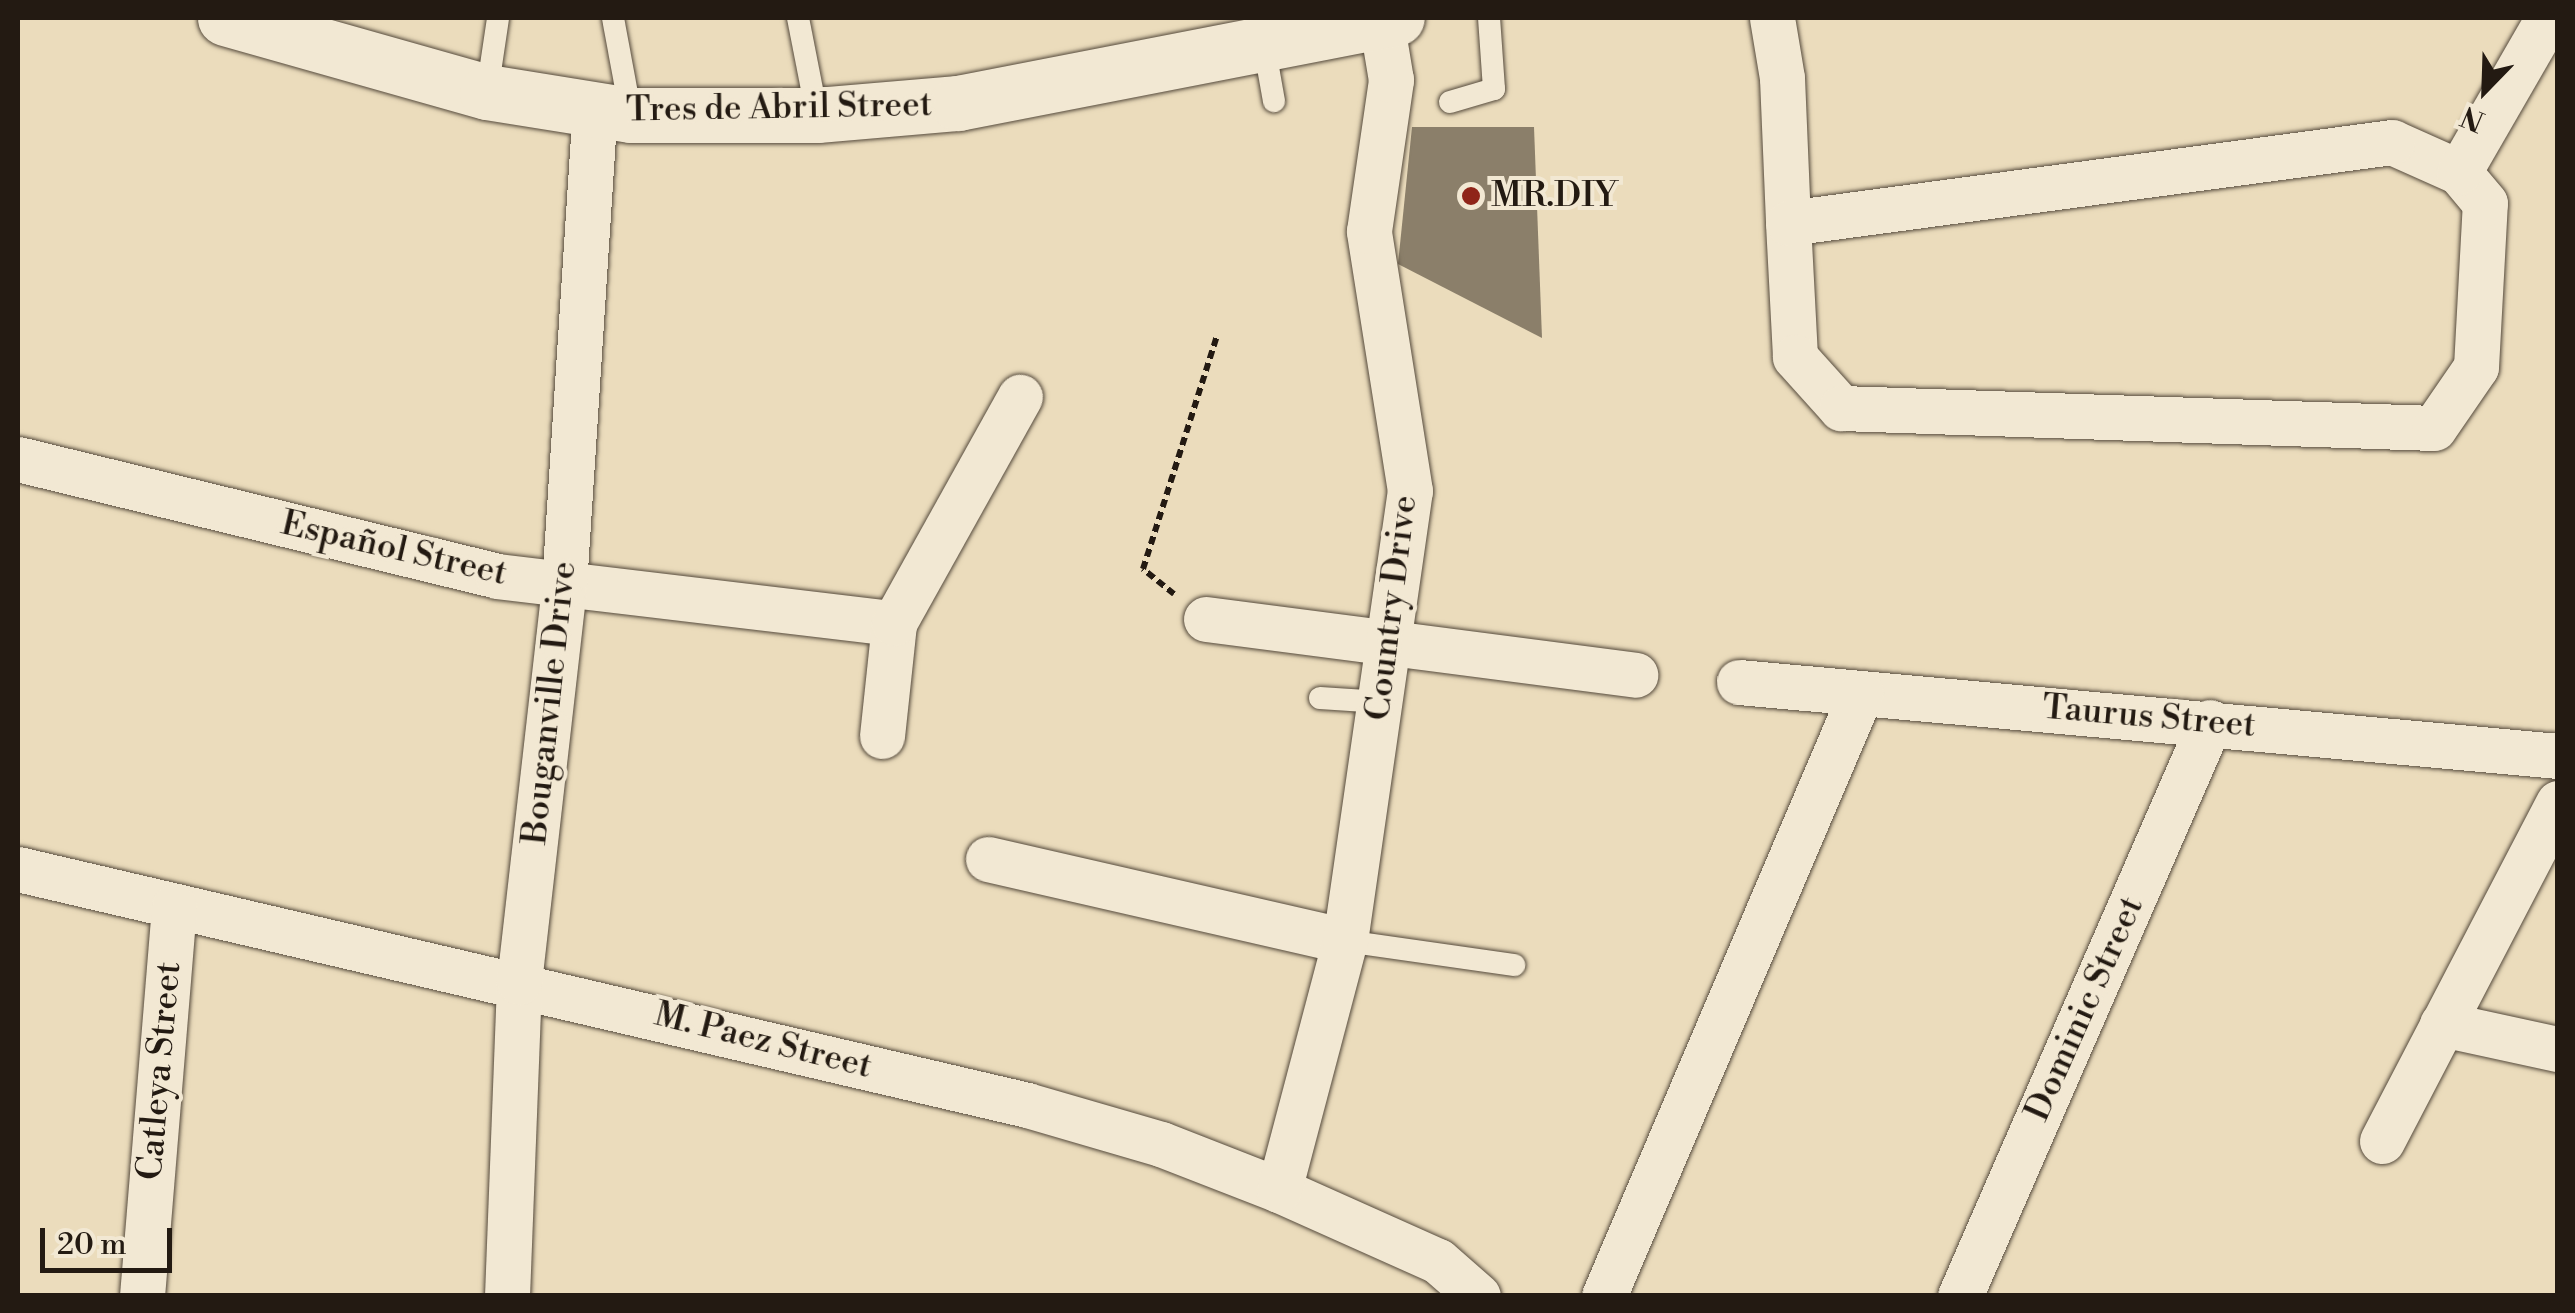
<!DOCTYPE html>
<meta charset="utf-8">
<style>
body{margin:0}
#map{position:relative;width:2575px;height:1313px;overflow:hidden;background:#ebdcbc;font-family:"Libre Bodoni",serif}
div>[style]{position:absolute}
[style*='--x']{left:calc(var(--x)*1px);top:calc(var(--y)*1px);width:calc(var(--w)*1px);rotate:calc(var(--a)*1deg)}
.building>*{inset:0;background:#8b7f6a}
.path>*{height:6px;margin-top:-3px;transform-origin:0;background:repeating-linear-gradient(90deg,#231a12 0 8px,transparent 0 13px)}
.roads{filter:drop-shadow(0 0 2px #554a3c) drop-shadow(0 0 2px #554a3c)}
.service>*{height:22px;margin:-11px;padding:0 11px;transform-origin:11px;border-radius:11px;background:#f2e8d3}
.minor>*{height:45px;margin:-22.5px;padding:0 22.5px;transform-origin:22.5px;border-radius:22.5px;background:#f2e8d3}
.tertiary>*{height:55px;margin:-27.5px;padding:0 27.5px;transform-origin:27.5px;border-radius:27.5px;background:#f2e8d3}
.dots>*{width:28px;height:28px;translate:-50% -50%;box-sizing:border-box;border:5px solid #f2e8d3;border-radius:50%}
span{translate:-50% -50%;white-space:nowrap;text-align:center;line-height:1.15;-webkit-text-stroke:8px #f2e8d3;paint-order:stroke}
.street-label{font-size:35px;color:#231a12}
.poi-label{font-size:35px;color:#231a12}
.left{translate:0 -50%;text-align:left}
.frame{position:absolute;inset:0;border:20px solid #231a12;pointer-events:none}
.north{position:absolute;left:2435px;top:40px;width:100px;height:100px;-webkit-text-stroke:8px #f2e8d3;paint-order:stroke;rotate:203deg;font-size:28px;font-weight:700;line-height:40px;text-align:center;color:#231a12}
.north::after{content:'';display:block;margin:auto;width:35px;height:45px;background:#231a12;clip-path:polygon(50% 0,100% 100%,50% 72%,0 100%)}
.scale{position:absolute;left:40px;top:1228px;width:132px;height:45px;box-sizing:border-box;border:5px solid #231a12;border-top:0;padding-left:12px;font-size:30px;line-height:35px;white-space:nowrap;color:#231a12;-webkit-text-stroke:8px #f2e8d3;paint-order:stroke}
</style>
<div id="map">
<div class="building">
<div style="clip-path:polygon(1412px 127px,1534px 127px,1542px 338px,1398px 264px)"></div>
</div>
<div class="path">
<div style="--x:1174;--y:594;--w:40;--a:-141"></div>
<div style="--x:1143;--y:569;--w:244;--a:-72.4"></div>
</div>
<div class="roads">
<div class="service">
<div style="--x:613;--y:18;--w:99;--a:79.5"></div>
<div style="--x:798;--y:18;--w:99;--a:78.9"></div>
<div style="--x:1264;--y:45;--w:57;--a:79.9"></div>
<div style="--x:487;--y:92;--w:75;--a:-81.5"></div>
<div style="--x:1450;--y:102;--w:46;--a:-16.5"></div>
<div style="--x:1494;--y:89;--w:71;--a:-94"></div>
<div style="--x:1320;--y:698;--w:61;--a:3.8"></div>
<div style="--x:1345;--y:941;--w:171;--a:8.1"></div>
</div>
<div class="minor">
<div style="--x:1772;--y:18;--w:61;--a:80.5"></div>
<div style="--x:1782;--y:78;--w:145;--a:87.6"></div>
<div style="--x:1788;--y:223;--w:134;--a:87"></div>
<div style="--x:1795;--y:357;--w:69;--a:48"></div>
<div style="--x:1841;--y:408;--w:593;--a:1.93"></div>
<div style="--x:2434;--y:428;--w:74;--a:-55.5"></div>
<div style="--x:2476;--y:367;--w:164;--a:-86.9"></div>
<div style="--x:2485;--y:203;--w:40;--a:-130"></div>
<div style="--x:2459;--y:172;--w:73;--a:-155.9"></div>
<div style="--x:2392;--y:142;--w:609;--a:172.36"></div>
<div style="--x:2459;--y:172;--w:178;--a:-60"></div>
<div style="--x:18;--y:459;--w:493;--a:13.7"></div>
<div style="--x:497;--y:576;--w:400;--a:6.8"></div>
<div style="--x:1206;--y:619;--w:433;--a:7.4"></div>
<div style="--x:1739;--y:682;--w:822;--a:5.16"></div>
<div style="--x:882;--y:736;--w:114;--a:-83.9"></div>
<div style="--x:894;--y:623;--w:259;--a:-60.9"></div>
<div style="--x:988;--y:859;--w:366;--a:12.9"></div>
<div style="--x:18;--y:869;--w:1036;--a:13.16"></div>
<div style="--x:1027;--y:1105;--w:140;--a:16.2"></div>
<div style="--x:1161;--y:1144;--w:127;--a:21.3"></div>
<div style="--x:1279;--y:1190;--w:174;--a:24.1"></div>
<div style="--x:1438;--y:1261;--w:53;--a:41.2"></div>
<div style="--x:2442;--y:1024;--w:119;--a:12.2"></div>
<div style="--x:2382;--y:1141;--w:381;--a:-62.5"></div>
<div style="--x:1279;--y:1190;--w:258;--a:-75.2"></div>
<div style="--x:1345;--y:941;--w:455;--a:-81.8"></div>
<div style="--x:1410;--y:491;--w:263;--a:-99"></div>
<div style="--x:1369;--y:231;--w:153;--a:-81.7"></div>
<div style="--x:1391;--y:80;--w:61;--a:-99.5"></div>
<div style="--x:142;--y:1296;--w:391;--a:-85.3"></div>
<div style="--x:507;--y:1296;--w:314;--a:-87.8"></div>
<div style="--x:519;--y:982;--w:400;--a:-83.5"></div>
<div style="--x:564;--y:585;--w:475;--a:-86.3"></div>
<div style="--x:1604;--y:1296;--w:655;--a:-66.92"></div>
<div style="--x:1960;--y:1296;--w:626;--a:-66.46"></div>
</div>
<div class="tertiary">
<div style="--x:225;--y:18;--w:272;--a:15.8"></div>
<div style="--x:487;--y:92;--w:146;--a:9.1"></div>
<div style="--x:631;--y:115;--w:186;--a:0"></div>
<div style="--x:817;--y:115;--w:142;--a:-4.9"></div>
<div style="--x:958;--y:103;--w:447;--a:-11"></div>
</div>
</div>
<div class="dots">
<div style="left:1471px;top:196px;background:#8f2418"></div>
</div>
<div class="street-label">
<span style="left:779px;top:108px;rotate:-1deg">Tres de Abril Street</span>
<span style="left:394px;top:549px;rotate:13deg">Español Street</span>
<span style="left:1392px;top:608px;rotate:-83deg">Country Drive</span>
<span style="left:550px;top:703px;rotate:-84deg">Bouganville Drive</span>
<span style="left:2149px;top:717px;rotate:5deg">Taurus Street</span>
<span style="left:2085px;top:1009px;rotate:-66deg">Dominic Street</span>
<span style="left:763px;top:1041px;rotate:14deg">M. Paez Street</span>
<span style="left:160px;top:1071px;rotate:-85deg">Catleya Street</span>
</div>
<div class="poi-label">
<span class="left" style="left:1491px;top:196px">MR.DIY</span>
</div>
<div class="frame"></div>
<div class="north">N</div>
<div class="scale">20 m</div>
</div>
